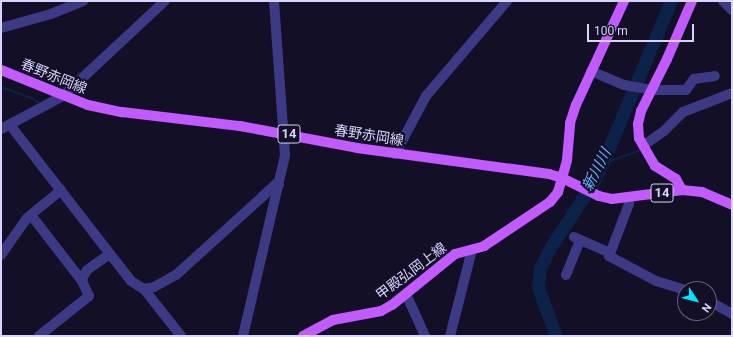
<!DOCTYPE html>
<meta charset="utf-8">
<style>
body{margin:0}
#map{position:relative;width:733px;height:337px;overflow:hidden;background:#130f26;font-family:Roboto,"Noto Sans JP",sans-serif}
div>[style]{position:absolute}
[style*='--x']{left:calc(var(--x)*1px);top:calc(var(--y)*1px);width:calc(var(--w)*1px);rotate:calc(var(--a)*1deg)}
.stream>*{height:2px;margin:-1px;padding:0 1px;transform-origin:1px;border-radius:1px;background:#0c2248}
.river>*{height:13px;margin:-6.5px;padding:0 6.5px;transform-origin:6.5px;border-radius:6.5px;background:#0c2248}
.minor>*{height:10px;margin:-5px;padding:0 5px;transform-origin:5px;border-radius:5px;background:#3d3a85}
.major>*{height:10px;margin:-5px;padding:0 5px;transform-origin:5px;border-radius:5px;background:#c25bff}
span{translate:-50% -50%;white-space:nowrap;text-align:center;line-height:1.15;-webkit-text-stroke:4px #130f26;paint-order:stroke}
.shield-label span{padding:1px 3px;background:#130f26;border:1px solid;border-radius:3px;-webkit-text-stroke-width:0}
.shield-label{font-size:13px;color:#d9d4ff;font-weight:700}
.street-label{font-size:14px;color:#d9d4ff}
.water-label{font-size:15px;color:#62b6ff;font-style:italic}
.frame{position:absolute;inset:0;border:2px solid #d9d4ff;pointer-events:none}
.north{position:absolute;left:677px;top:281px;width:40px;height:40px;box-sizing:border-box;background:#130f26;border:1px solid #625e7d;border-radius:50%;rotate:126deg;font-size:11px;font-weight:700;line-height:16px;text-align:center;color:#d9d4ff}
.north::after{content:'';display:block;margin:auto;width:14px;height:18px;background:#00e5ff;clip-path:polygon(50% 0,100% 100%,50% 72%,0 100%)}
.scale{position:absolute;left:587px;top:24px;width:107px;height:18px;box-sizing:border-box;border:2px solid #d9d4ff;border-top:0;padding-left:5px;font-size:12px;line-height:14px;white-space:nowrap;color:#d9d4ff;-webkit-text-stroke:3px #130f26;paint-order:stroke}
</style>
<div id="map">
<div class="stream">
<div style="--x:1;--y:87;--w:33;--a:20"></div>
<div style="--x:32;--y:98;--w:11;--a:34"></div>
<div style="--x:63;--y:89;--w:23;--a:-43"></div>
<div style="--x:602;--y:164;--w:41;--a:-19.7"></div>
<div style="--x:327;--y:328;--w:8;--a:76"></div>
</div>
<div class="river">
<div style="--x:556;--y:336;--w:52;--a:-110.2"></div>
<div style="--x:538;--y:287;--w:19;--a:-84"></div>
<div style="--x:540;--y:268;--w:22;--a:-63"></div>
<div style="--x:550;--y:248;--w:77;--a:-56.7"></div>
<div style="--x:592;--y:184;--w:22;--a:-63"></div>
<div style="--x:602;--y:164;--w:177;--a:-67.1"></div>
</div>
<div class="minor">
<div style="--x:723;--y:1;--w:13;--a:45"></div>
<div style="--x:1;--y:28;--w:52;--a:-15.6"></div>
<div style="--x:51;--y:14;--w:35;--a:-22"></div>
<div style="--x:591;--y:71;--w:36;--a:23"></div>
<div style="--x:624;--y:85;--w:27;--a:10"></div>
<div style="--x:651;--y:90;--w:35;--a:0"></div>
<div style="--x:686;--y:90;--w:14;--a:-54"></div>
<div style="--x:694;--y:79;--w:21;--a:-8"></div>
<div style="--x:10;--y:125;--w:197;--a:52.2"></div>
<div style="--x:131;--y:281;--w:15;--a:32"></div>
<div style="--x:144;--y:289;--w:10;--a:-11"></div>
<div style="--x:154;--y:287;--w:25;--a:-29"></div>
<div style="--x:176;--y:275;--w:118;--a:-42.2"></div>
<div style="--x:263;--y:196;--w:18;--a:-43"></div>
<div style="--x:276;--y:184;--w:3;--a:18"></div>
<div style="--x:1;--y:129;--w:70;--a:-28"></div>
<div style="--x:63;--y:96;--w:139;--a:-43"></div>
<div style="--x:644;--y:145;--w:24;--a:-35"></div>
<div style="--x:664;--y:131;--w:27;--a:-45"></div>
<div style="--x:683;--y:112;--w:53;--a:-21.2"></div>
<div style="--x:395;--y:154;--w:66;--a:-61.9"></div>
<div style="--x:426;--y:96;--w:125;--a:-49.5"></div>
<div style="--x:628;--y:198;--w:6;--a:81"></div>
<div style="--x:629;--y:204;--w:56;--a:111"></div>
<div style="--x:609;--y:256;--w:53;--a:28"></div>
<div style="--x:656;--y:281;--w:30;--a:17"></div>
<div style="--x:31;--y:215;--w:83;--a:52.3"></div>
<div style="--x:574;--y:237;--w:39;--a:24"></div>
<div style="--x:1;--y:255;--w:45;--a:-54.9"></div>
<div style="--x:27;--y:218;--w:44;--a:-39.5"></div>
<div style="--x:566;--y:275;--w:38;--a:-68"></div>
<div style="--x:144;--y:289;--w:60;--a:51.8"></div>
<div style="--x:406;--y:294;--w:46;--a:65.7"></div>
<div style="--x:709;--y:301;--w:26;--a:29"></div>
<div style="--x:39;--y:336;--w:64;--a:-38.7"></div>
<div style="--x:89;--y:296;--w:17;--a:-115"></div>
<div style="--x:82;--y:281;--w:4;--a:-76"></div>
<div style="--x:83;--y:277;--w:8;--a:-60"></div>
<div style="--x:87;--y:270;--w:28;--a:-35"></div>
<div style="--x:243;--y:336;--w:186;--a:-76.9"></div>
<div style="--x:285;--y:155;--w:154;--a:-94.1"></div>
<div style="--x:450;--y:336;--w:89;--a:-75.7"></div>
</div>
<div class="major">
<div style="--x:1;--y:70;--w:94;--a:21.9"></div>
<div style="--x:88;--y:105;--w:35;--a:12"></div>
<div style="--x:122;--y:112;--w:119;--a:6.8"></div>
<div style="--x:240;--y:126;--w:119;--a:10.6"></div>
<div style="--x:357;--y:148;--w:194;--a:7.7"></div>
<div style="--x:549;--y:174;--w:14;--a:17"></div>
<div style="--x:562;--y:178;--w:41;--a:25.9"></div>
<div style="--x:599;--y:196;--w:13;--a:13"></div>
<div style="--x:612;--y:199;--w:71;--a:-7.3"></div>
<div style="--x:682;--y:190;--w:20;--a:6"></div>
<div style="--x:702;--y:192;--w:33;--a:23"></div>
<div style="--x:682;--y:190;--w:13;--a:-119"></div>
<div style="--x:676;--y:179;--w:25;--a:-148"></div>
<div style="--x:655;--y:166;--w:32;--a:-120"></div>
<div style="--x:639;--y:138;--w:14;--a:-94"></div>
<div style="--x:638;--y:124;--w:13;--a:-77"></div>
<div style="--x:641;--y:111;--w:58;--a:-63.4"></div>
<div style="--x:667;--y:59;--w:63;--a:-66.7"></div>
<div style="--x:303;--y:336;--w:34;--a:-28"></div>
<div style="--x:333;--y:320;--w:49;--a:-10.6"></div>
<div style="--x:381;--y:311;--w:13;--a:-29"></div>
<div style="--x:392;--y:305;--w:81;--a:-39"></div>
<div style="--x:455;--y:254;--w:30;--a:-15"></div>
<div style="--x:484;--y:246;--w:79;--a:-33.7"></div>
<div style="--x:550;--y:202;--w:13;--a:-51"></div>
<div style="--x:558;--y:192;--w:15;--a:-74"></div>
<div style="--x:562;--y:178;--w:19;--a:-74"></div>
<div style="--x:567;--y:160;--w:37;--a:-85"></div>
<div style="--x:570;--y:123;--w:19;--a:-72"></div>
<div style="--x:576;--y:105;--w:115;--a:-65.2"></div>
</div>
<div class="shield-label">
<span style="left:289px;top:134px">14</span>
<span style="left:662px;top:193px">14</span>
</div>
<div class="street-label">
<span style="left:54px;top:76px;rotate:22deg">春野赤岡線</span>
<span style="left:369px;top:135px;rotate:9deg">春野赤岡線</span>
<span style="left:411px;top:271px;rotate:-37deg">甲殿弘岡上線</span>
</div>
<div class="water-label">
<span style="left:597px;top:170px;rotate:-63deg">新川川</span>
</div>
<div class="frame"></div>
<div class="north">N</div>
<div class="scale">100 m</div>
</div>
